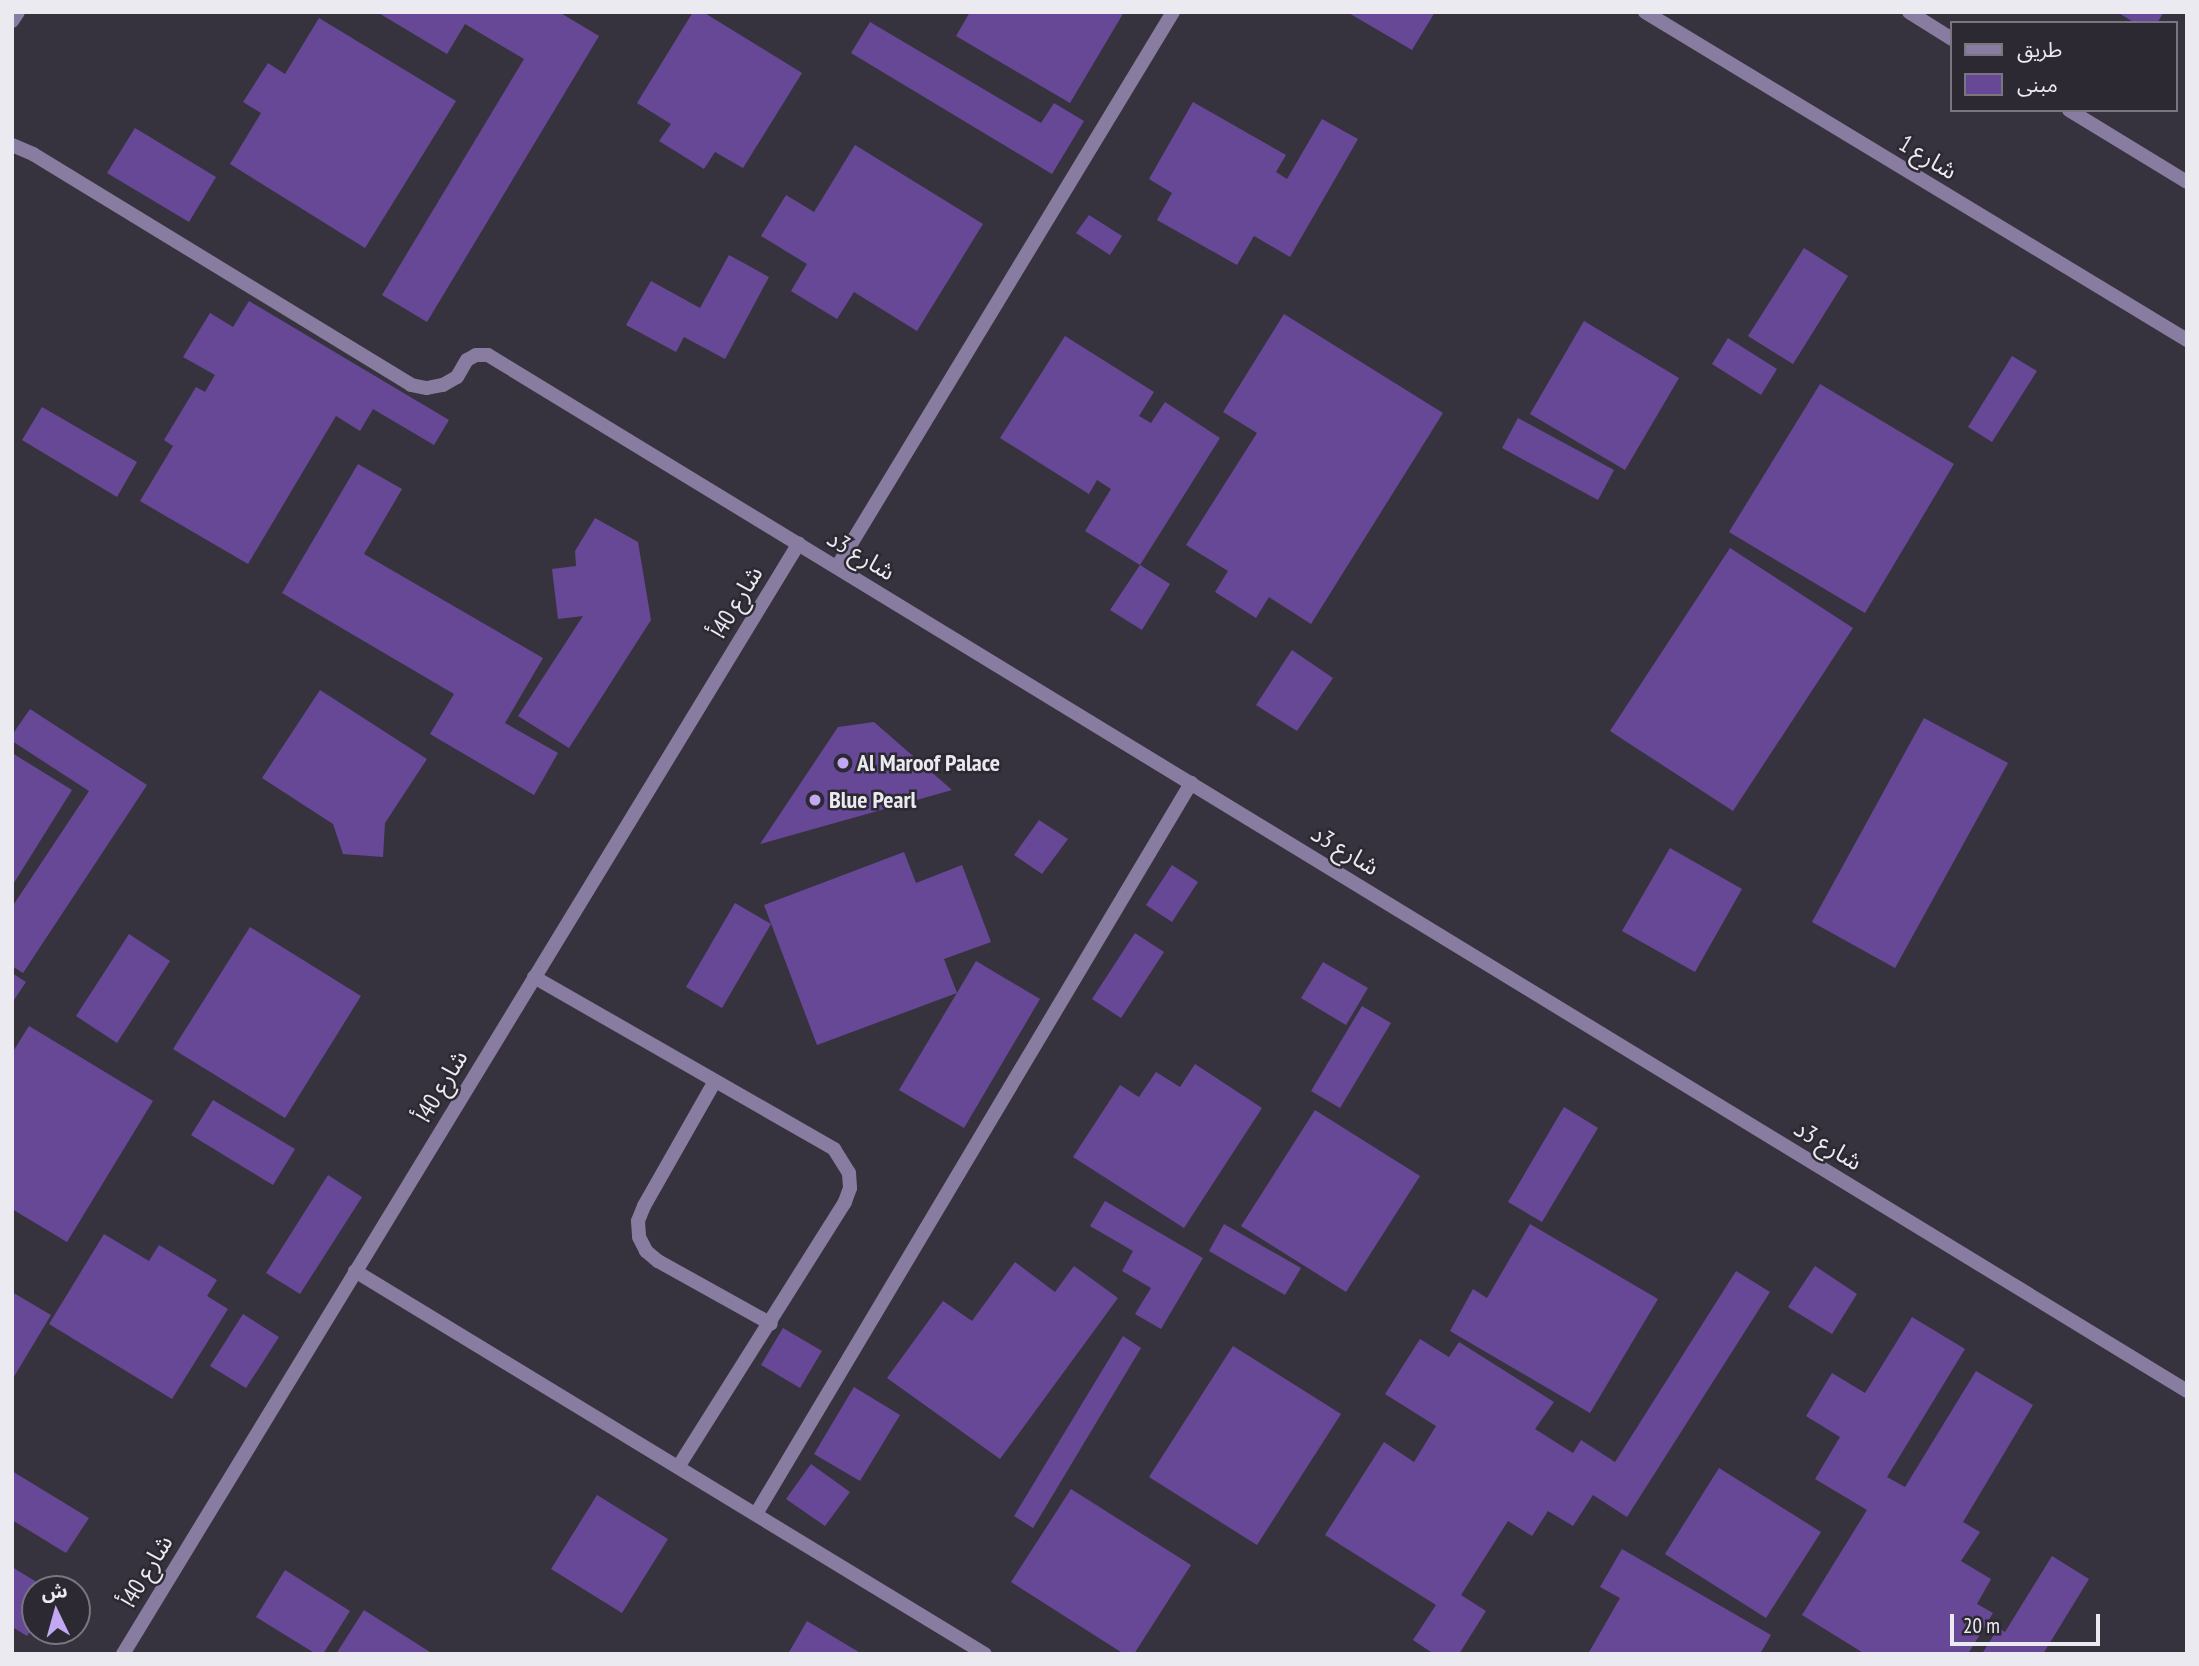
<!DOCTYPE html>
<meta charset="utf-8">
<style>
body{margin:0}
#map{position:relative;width:2199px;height:1666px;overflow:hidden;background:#36333e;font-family:"PT Sans Narrow","Noto Sans Arabic",sans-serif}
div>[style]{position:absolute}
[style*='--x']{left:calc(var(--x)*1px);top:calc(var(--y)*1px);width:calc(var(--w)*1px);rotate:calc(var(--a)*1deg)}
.building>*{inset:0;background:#674897}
.lane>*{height:14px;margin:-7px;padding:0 7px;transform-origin:7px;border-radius:7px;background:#887ca1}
.street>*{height:14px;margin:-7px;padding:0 7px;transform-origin:7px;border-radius:7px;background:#887ca1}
.dots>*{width:19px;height:19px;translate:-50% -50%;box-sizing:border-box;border:4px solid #2c2933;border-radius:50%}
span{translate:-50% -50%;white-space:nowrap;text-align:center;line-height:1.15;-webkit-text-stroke:5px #2c2933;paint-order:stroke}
.street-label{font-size:24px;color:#eceaf1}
.poi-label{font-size:24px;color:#eceaf1;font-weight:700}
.left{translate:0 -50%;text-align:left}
.frame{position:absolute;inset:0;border:14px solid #eceaf1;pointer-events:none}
.legend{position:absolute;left:1950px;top:21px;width:228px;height:91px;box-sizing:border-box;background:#2c2933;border:2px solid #79767f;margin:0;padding:9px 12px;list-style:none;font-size:21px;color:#eceaf1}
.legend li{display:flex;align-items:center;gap:14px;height:35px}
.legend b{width:35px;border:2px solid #79767f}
.north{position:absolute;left:21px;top:1575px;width:70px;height:70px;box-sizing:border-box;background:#2c2933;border:2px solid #79767f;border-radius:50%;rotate:355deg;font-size:19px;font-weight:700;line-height:28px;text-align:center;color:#eceaf1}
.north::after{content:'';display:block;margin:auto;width:24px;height:32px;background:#c2a8f2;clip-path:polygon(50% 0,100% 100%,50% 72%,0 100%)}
.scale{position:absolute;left:1950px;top:1614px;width:150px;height:32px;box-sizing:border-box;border:4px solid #eceaf1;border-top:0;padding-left:9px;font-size:21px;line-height:24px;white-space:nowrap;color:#eceaf1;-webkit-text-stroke:5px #2c2933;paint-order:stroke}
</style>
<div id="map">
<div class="building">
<div style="clip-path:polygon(377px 12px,559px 12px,599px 36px,427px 322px,382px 295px,524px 59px,465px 24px,447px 54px)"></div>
<div style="clip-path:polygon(693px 12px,703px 12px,802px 73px,743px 168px,715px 152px,704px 169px,659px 141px,671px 124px,637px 103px)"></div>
<div style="clip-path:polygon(970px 12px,1124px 12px,1070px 103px,956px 36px)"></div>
<div style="clip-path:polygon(1347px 12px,1435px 12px,1412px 50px)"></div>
<div style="clip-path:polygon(2117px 12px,2164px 12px,2157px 23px,2135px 23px)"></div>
<div style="clip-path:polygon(319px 18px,456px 101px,365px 248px,230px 164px,261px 113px,243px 102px,268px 63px,285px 74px)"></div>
<div style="clip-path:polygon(870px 22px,1041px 123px,1054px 103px,1084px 121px,1052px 174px,851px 53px)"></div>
<div style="clip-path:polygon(1193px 102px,1286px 155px,1276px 172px,1287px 179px,1322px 119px,1358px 139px,1290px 257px,1254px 236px,1237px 265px,1157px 220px,1172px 193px,1149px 179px)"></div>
<div style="clip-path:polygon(135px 128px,216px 177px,189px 222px,107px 173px)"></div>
<div style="clip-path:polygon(855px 145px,983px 224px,917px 331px,854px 292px,837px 319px,791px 291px,807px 264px,761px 236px,786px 195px,814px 212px)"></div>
<div style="clip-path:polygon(1089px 215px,1122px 236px,1110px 255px,1076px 233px)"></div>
<div style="clip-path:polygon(1804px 248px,1848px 276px,1793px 364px,1748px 336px)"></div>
<div style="clip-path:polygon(729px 255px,769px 277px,725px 359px,684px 337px,676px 352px,626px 325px,651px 281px,700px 308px)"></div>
<div style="clip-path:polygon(249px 301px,449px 420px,434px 445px,373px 409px,360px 431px,336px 416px,248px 564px,140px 501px,173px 446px,164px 440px,196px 387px,205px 392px,215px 375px,183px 357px,210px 313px,233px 327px)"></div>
<div style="clip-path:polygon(1284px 314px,1443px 413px,1311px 624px,1269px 597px,1256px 618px,1215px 592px,1228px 571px,1186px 545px,1257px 433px,1223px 412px)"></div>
<div style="clip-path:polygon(1584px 321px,1679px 378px,1625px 470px,1530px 414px)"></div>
<div style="clip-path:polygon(1065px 336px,1154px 392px,1139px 416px,1151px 423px,1165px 402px,1220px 438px,1140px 565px,1085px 531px,1111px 489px,1097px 480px,1089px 494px,1000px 438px)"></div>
<div style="clip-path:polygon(1728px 338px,1777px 369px,1761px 395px,1712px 364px)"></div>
<div style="clip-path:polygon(2012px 356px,2037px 371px,1992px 442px,1968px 427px)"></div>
<div style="clip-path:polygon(1820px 384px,1954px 464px,1865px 613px,1729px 532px)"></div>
<div style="clip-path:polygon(42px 407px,137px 462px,117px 497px,22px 440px)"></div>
<div style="clip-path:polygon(1518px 418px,1614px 470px,1598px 500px,1502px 448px)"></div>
<div style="clip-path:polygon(358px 464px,402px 489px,364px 554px,543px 658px,505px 723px,558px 753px,534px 795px,430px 734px,454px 694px,282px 593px)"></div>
<div style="clip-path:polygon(595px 518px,638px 542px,651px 620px,569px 748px,518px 716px,583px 616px,558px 619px,552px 569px,576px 566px,575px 551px)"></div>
<div style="clip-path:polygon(1730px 548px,1853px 628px,1733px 811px,1610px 731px)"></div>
<div style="clip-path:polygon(1140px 565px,1170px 584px,1142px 630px,1110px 610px)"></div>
<div style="clip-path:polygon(1292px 650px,1333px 678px,1297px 731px,1256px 705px)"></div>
<div style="clip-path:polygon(320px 690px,427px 759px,385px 823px,383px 857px,343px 854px,333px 824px,262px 778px)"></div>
<div style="clip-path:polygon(30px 709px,147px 785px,23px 973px,12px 966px,12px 907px,89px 791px,12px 741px,12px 735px)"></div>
<div style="clip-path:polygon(1924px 718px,2008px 763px,1895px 968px,1812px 922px)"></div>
<div style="clip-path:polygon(874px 722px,952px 790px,760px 844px,838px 727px)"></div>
<div style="clip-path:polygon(12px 753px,72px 790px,12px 886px)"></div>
<div style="clip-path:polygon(1039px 820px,1068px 839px,1042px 874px,1014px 855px)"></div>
<div style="clip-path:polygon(1670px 848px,1742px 889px,1695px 972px,1622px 931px)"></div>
<div style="clip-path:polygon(904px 852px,916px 883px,962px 865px,991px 942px,944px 959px,957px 993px,817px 1045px,764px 905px)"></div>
<div style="clip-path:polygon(1172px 865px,1198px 882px,1172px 922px,1146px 905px)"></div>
<div style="clip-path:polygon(735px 903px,771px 924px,722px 1008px,686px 987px)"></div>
<div style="clip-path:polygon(250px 927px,361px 996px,285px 1118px,173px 1049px)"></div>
<div style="clip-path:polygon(1135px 933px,1164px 952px,1121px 1018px,1092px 999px)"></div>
<div style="clip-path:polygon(129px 934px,170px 961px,117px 1043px,76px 1016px)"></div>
<div style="clip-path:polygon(976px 961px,1040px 999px,964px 1128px,899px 1090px)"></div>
<div style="clip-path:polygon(1323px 962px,1368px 988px,1346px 1025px,1301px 998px)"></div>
<div style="clip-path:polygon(12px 973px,26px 982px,12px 1003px)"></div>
<div style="clip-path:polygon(1362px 1006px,1391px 1023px,1340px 1108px,1311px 1091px)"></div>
<div style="clip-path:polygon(29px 1026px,153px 1101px,67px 1242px,12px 1209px,12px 1053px)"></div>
<div style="clip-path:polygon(1195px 1064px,1262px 1108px,1184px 1228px,1073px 1157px,1120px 1085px,1139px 1097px,1156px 1072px,1180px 1087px)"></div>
<div style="clip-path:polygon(213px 1100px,295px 1149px,273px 1185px,191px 1135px)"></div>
<div style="clip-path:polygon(1564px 1107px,1598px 1128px,1542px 1222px,1508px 1202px)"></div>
<div style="clip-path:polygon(1315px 1110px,1420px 1176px,1346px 1292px,1241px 1226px)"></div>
<div style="clip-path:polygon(328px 1175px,362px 1197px,300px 1294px,266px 1273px)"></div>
<div style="clip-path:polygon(1105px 1201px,1203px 1258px,1161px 1329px,1135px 1314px,1151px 1288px,1122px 1271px,1133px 1251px,1090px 1226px)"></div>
<div style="clip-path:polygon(1224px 1224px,1301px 1268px,1285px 1295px,1209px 1251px)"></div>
<div style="clip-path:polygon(1530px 1224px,1658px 1299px,1590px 1413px,1450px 1331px,1473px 1289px,1487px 1298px)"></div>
<div style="clip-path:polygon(104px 1234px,149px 1261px,159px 1245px,217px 1280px,207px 1296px,228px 1309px,172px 1399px,49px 1324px)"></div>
<div style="clip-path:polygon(1015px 1262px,1055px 1292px,1074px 1266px,1118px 1298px,1000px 1459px,887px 1378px,943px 1301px,972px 1321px)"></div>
<div style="clip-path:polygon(1815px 1266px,1857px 1294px,1832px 1334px,1788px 1307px)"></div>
<div style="clip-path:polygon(1736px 1271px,1770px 1292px,1627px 1517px,1593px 1495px,1573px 1526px,1548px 1511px,1532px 1536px,1508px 1521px,1461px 1595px,1486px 1611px,1459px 1654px,1434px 1654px,1413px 1640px,1436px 1605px,1325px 1535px,1384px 1442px,1414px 1462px,1436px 1426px,1385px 1394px,1420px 1339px,1449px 1357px,1459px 1342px,1554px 1402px,1535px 1429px,1573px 1453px,1581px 1440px,1615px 1462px)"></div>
<div style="clip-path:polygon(12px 1292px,51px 1315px,12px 1380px)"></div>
<div style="clip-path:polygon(243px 1314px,279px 1337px,246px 1388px,210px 1366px)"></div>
<div style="clip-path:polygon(1912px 1317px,1965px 1349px,1887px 1477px,1905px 1487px,1976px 1371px,2033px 1405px,1963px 1522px,1980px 1532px,1961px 1561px,1991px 1579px,1977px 1604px,1993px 1613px,1968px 1654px,1865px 1654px,1802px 1615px,1867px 1510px,1815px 1479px,1840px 1437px,1806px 1416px,1832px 1373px,1865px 1393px)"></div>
<div style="clip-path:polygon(783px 1328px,822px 1351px,800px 1388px,761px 1365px)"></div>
<div style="clip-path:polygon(1123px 1336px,1141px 1348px,1033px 1528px,1014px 1516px)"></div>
<div style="clip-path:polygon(1233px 1346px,1341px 1414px,1257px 1545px,1149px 1477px)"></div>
<div style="clip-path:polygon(854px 1387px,900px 1415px,860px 1481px,814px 1454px)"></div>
<div style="clip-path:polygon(811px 1464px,850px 1492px,825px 1526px,786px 1499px)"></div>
<div style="clip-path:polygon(1719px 1468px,1821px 1532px,1766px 1618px,1665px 1554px)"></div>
<div style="clip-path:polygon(12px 1471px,89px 1518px,66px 1553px,12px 1520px)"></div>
<div style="clip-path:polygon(1071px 1489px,1191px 1565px,1134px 1654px,1124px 1654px,1011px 1582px)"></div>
<div style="clip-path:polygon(597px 1495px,668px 1539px,622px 1613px,551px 1569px)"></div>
<div style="clip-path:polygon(1622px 1549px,1771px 1635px,1760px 1654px,1588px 1654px,1620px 1598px,1600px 1587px)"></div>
<div style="clip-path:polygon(2052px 1556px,2089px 1579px,2043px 1654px,1982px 1654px,1998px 1628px,2005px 1632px)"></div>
<div style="clip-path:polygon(12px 1567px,48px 1589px,35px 1589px,35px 1623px,27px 1636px,14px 1628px,12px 1631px)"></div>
<div style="clip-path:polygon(285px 1570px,350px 1611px,323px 1654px,316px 1654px,256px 1617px)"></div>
<div style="clip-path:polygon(364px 1610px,433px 1654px,336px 1654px)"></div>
<div style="clip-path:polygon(807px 1621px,862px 1654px,788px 1654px)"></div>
</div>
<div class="lane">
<div style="--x:1909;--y:12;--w:51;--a:32.1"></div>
<div style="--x:2069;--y:110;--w:138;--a:31.4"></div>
<div style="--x:12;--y:145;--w:23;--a:23"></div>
<div style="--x:33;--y:154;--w:443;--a:31.4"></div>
<div style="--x:411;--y:385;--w:16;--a:11"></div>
<div style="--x:427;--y:388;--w:16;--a:-11"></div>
<div style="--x:443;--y:385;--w:16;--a:-30"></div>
<div style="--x:457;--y:377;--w:20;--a:-60"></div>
<div style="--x:467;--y:360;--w:10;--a:-29"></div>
<div style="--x:837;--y:567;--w:649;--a:-58.81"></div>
<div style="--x:534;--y:977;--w:346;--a:29.8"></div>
<div style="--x:834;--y:1149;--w:28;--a:58"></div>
<div style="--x:849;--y:1173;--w:15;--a:86"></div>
<div style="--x:850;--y:1188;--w:15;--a:110"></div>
<div style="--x:845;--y:1202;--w:313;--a:122.2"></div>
<div style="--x:715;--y:1081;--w:144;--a:119.6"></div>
<div style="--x:644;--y:1206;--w:16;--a:112"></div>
<div style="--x:638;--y:1221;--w:16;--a:86"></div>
<div style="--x:639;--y:1237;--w:16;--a:63"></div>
<div style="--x:646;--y:1251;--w:16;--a:40"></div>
<div style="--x:658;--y:1261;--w:129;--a:29.1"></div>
<div style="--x:756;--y:1514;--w:851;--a:-59.24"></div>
</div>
<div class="street">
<div style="--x:1645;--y:12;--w:634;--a:31.18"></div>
<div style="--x:12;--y:21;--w:11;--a:-56"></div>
<div style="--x:476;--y:355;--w:12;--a:0"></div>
<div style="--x:488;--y:355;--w:1990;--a:31.37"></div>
<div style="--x:355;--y:1271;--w:737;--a:31.3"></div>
<div style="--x:123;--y:1654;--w:1300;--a:-58.68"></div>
</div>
<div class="dots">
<div style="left:843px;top:763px;background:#c2a8f2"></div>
<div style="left:815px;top:800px;background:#c2a8f2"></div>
</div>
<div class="street-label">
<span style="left:1928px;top:157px;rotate:31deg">شارع 1</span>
<span style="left:861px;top:555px;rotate:31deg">شارع 3د</span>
<span style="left:736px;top:602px;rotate:-59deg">شارع 40أ</span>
<span style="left:1345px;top:850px;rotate:31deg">شارع 3د</span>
<span style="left:441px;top:1086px;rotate:-59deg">شارع 40أ</span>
<span style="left:1828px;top:1145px;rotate:31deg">شارع 3د</span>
<span style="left:146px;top:1571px;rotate:-59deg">شارع 40أ</span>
</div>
<div class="poi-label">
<span class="left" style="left:857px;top:763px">Al Maroof Palace</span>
<span class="left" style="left:829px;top:800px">Blue Pearl</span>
</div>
<div class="frame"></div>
<ul class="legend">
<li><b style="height:9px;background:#887ca1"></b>طريق</li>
<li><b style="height:19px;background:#674897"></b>مبنى</li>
</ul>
<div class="north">ش</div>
<div class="scale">20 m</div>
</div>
